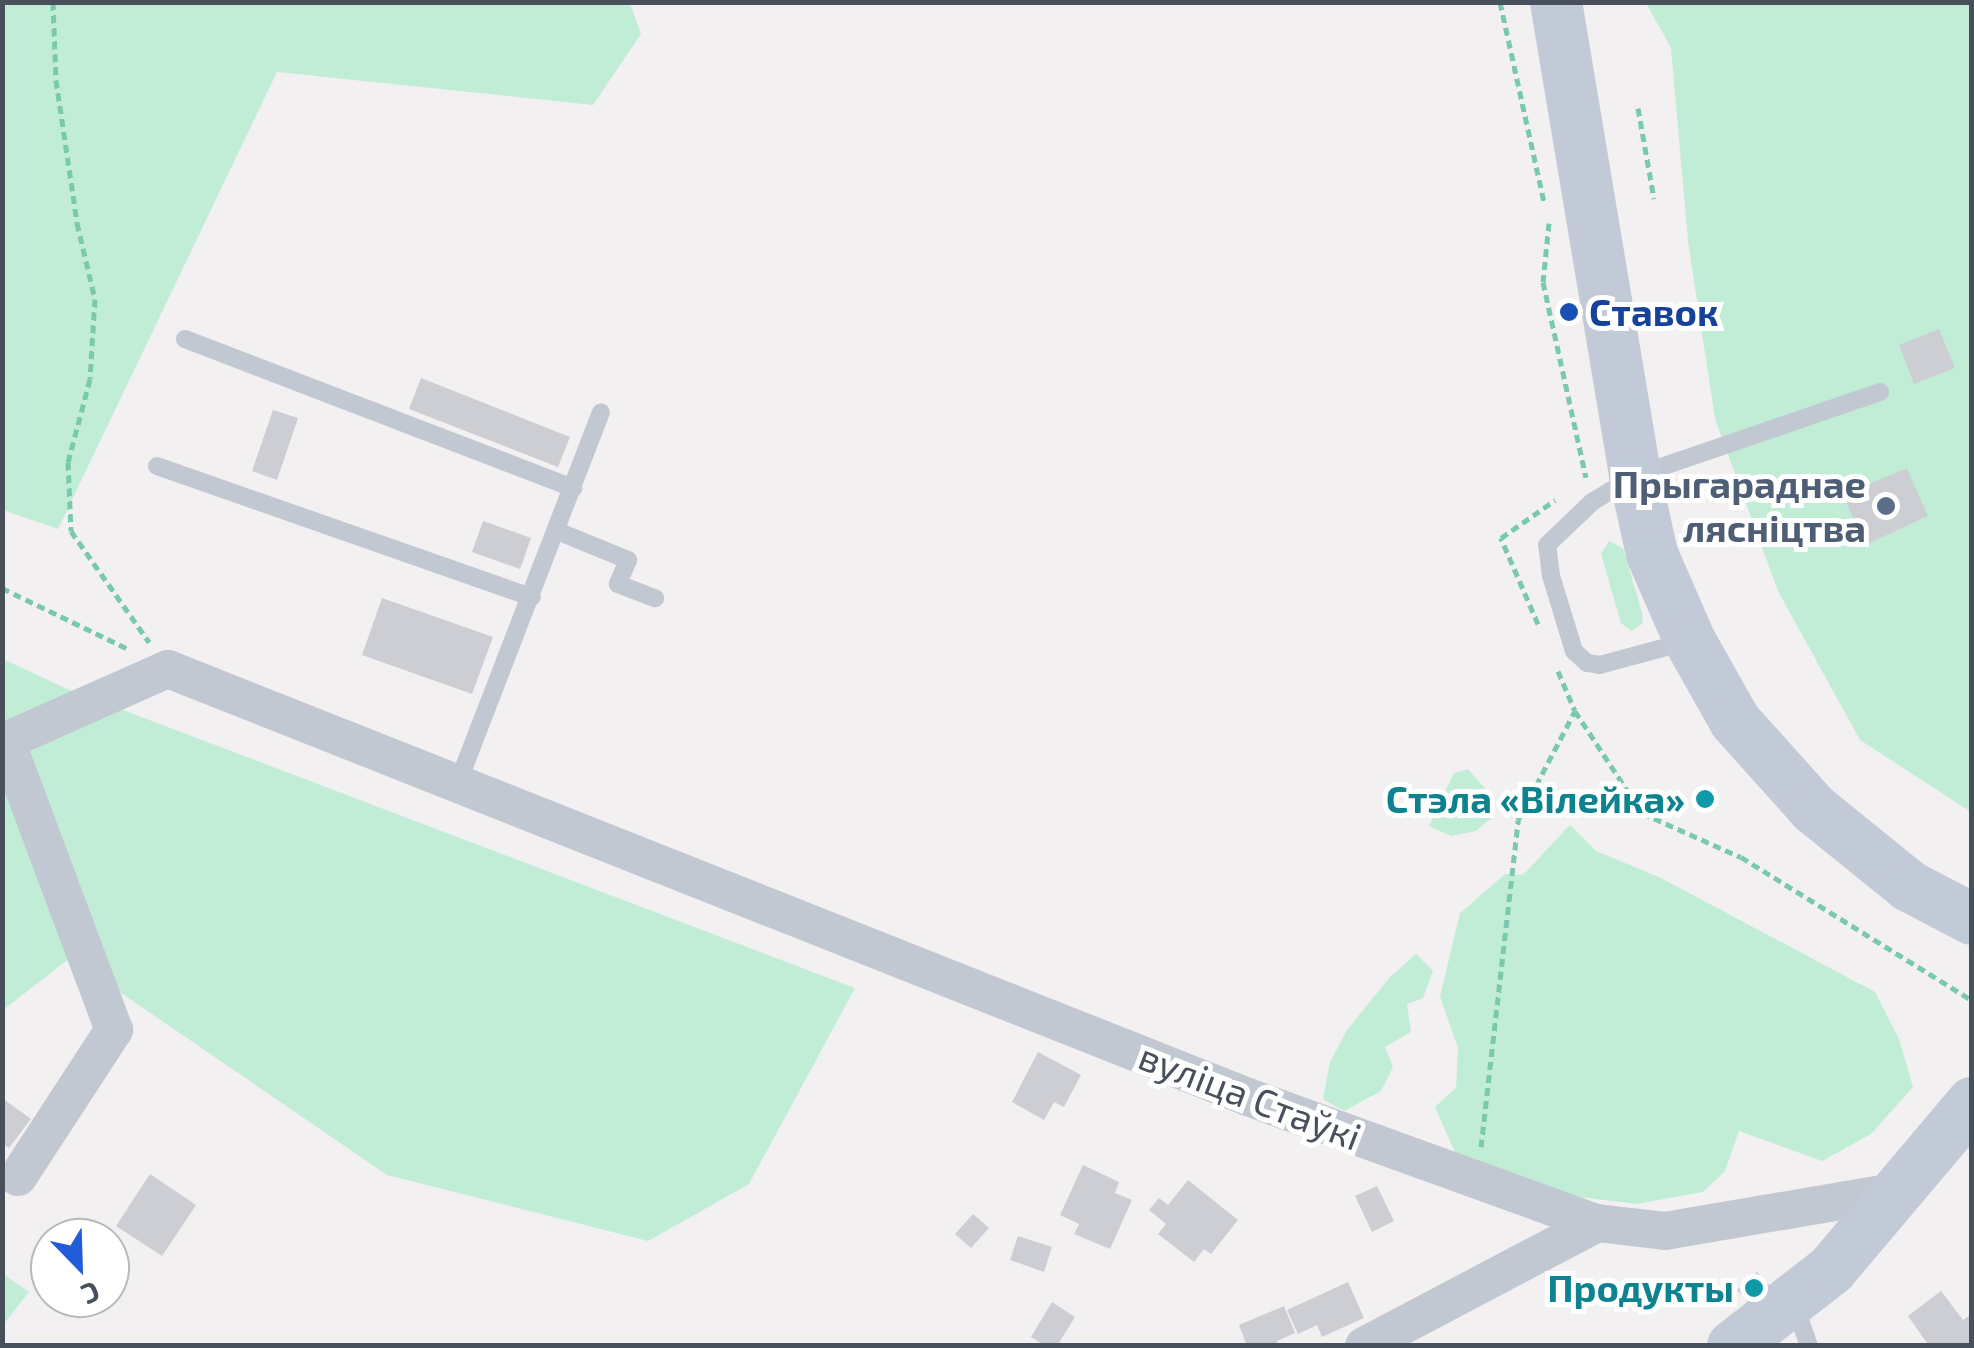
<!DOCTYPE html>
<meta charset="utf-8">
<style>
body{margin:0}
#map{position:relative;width:1974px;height:1348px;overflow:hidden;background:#f2f0f0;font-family:"Exo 2",sans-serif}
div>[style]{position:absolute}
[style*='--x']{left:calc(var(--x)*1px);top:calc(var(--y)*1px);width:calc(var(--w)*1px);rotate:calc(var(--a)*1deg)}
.green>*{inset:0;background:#c1edd7}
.building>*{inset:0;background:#cdced4}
.path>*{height:5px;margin-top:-2.5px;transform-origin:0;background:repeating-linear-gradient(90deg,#7ac9ac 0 8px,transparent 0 13px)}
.lane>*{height:18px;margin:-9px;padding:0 9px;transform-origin:9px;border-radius:9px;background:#c1c8d1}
.street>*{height:38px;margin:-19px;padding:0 19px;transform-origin:19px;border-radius:19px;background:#c1c8d1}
.secondary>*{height:52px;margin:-26px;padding:0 26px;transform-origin:26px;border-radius:26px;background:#c3cad7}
.dots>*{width:28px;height:28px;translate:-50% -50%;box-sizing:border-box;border:5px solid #fff;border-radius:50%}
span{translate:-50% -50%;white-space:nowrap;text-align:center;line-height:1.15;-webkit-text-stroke:10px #fff;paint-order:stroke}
.transit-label{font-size:38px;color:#164399;font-weight:700}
.left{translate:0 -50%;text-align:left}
.service-label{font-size:38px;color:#4e5e75;font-weight:700}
.right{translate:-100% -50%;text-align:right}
.culture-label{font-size:38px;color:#0d838f;font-weight:700}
.street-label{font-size:38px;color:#48505c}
.frame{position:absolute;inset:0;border:5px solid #48505c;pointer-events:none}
.north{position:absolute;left:30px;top:1218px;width:100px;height:100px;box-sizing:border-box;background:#fff;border:2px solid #b6b9be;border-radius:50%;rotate:157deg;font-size:28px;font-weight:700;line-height:40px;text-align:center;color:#48505c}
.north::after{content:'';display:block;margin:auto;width:35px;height:45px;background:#225cd9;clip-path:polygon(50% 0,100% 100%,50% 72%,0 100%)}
</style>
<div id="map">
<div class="green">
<div style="clip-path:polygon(3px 2px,630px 3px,641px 34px,593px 105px,277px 72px,58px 529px,3px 510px)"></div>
<div style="clip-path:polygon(1646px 3px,1971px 3px,1971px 812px,1860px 740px,1778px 591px,1715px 419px,1688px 241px,1671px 48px)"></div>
<div style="clip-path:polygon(1609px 541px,1623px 548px,1643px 616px,1642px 624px,1631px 631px,1621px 623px,1601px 554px)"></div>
<div style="clip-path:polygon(3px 659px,65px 688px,855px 988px,749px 1184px,648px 1241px,387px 1175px,70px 958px,3px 1010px)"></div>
<div style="clip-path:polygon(1468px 769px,1488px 792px,1495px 815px,1476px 831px,1451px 836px,1429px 826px,1454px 773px)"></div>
<div style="clip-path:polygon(1570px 825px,1596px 851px,1661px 878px,1875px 992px,1899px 1039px,1913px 1087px,1871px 1134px,1822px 1161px,1739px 1131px,1725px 1171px,1703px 1192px,1636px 1204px,1556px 1194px,1457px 1157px,1435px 1107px,1456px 1088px,1458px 1048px,1440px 997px,1460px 913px,1505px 874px,1523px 875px)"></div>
<div style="clip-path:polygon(1416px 954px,1433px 971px,1423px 998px,1407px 1004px,1411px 1032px,1385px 1047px,1393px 1067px,1381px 1091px,1344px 1111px,1323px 1099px,1330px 1062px,1347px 1030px,1390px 977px)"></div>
<div style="clip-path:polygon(3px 1274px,29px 1292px,3px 1325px)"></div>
</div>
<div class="building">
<div style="clip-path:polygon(1939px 329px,1955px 368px,1914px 384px,1899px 345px)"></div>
<div style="clip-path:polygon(421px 378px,570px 437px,558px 467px,409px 409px)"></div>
<div style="clip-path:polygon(273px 410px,298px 418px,277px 480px,252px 471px)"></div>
<div style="clip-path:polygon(1907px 468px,1928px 516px,1865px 545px,1843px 495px)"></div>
<div style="clip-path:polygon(483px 521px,531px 538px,520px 569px,472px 552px)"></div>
<div style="clip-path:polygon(382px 598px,493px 637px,472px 694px,362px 655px)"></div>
<div style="clip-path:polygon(1038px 1052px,1081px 1075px,1064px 1107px,1054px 1102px,1044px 1120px,1012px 1102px)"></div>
<div style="clip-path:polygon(2px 1098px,31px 1119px,9px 1148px,2px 1143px)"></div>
<div style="clip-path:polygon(1083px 1165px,1119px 1182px,1115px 1193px,1132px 1200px,1110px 1249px,1074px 1234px,1079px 1224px,1060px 1215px)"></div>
<div style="clip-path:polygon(150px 1174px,196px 1205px,162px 1256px,116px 1226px)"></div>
<div style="clip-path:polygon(1188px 1180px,1238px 1220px,1211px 1254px,1204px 1249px,1194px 1262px,1158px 1234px,1166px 1224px,1149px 1210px,1159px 1198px,1168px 1205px)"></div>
<div style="clip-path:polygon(1377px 1186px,1394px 1221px,1372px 1232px,1355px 1196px)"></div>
<div style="clip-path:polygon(973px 1214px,989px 1228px,971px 1248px,955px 1234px)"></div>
<div style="clip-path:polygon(1018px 1236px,1052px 1247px,1044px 1272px,1010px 1260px)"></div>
<div style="clip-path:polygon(1757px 1272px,1770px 1286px,1750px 1304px,1737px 1290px)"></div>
<div style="clip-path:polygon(1348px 1282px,1364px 1318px,1322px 1337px,1317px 1325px,1298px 1334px,1287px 1310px)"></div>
<div style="clip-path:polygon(1941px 1291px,1963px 1320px,1972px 1314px,1970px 1346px,1929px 1346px,1908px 1316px)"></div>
<div style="clip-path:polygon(1052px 1302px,1075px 1317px,1057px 1346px,1045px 1346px,1031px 1337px)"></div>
<div style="clip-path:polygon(1284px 1306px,1295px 1333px,1277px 1341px,1279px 1346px,1247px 1346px,1239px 1325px)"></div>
</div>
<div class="path">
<div style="--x:53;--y:2;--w:78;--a:87.8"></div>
<div style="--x:56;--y:80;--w:145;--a:81.6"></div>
<div style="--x:77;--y:223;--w:78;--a:76.7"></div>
<div style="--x:95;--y:299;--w:80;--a:93.6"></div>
<div style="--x:90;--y:379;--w:86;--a:104.8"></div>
<div style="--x:68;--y:462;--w:69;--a:87.5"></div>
<div style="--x:71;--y:531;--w:136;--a:54.9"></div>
<div style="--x:1500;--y:2;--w:205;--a:77.6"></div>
<div style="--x:1638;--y:108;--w:92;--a:80"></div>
<div style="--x:1549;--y:223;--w:59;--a:95.8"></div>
<div style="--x:1543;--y:282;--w:200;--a:77.6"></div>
<div style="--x:2;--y:588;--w:142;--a:25.8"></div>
<div style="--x:1538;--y:624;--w:94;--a:-113.3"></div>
<div style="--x:1501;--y:538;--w:66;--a:-35.1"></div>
<div style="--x:1558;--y:671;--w:43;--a:67"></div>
<div style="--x:1575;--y:711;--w:122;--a:56.7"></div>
<div style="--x:1642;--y:813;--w:108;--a:24"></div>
<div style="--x:1741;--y:857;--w:272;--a:31.8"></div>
<div style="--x:1481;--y:1147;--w:329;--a:-83.5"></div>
<div style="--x:1518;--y:820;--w:123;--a:-62.4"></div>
</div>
<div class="lane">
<div style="--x:185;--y:339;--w:416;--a:21"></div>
<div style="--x:157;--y:466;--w:397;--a:19.3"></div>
<div style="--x:557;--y:531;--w:77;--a:22.2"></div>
<div style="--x:628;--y:560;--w:26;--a:113"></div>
<div style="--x:618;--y:584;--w:40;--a:21"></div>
<div style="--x:1685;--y:642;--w:88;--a:164.9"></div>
<div style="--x:1600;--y:665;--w:13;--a:-171"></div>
<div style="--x:1587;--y:663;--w:18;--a:-137"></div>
<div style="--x:1574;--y:651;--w:78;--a:-107"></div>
<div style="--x:1551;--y:576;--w:31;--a:-97"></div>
<div style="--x:1547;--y:545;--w:62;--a:-43.7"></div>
<div style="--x:1592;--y:502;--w:50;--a:-31.2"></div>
<div style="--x:1635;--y:476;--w:259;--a:-18.9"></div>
<div style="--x:459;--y:780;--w:394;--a:-68.9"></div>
<div style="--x:1795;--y:1306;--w:42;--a:70.7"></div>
</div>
<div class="street">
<div style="--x:18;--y:1177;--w:176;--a:-56.9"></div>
<div style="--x:114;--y:1030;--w:309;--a:-110.5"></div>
<div style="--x:6;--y:741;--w:177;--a:-24"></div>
<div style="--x:168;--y:669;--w:1162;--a:21.62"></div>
<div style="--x:1248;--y:1097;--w:371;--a:19.9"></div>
<div style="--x:1597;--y:1223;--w:68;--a:6.7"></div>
<div style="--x:1665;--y:1231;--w:232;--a:-9.7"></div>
<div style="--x:1364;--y:1346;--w:263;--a:-27.8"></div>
</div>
<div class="secondary">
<div style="--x:1556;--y:2;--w:481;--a:80.5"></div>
<div style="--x:1635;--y:476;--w:80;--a:77.7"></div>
<div style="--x:1652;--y:554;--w:95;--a:66.4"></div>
<div style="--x:1690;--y:641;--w:92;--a:60.6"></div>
<div style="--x:1735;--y:721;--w:118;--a:48.1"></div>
<div style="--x:1814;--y:809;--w:122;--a:39"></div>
<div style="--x:1909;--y:886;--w:71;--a:27.6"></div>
<div style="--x:1733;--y:1346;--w:124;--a:-37.8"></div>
<div style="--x:1831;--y:1270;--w:219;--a:-49.8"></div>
</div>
<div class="dots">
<div style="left:1569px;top:312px;background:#1a4fb4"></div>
<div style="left:1886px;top:506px;background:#5c6f8a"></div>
<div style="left:1705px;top:799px;background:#0f9aa8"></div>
<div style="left:1754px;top:1288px;background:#0f9aa8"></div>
</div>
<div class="transit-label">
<span class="left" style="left:1589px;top:312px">Ставок</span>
</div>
<div class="service-label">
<span class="right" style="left:1866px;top:506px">Прыгараднае<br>лясніцтва</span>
</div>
<div class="culture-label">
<span class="right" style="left:1685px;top:799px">Стэла «Вілейка»</span>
<span class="right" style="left:1734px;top:1288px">Продукты</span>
</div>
<div class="street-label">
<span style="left:1250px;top:1096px;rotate:21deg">вуліца Стаўкі</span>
</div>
<div class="frame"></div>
<div class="north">С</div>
</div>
